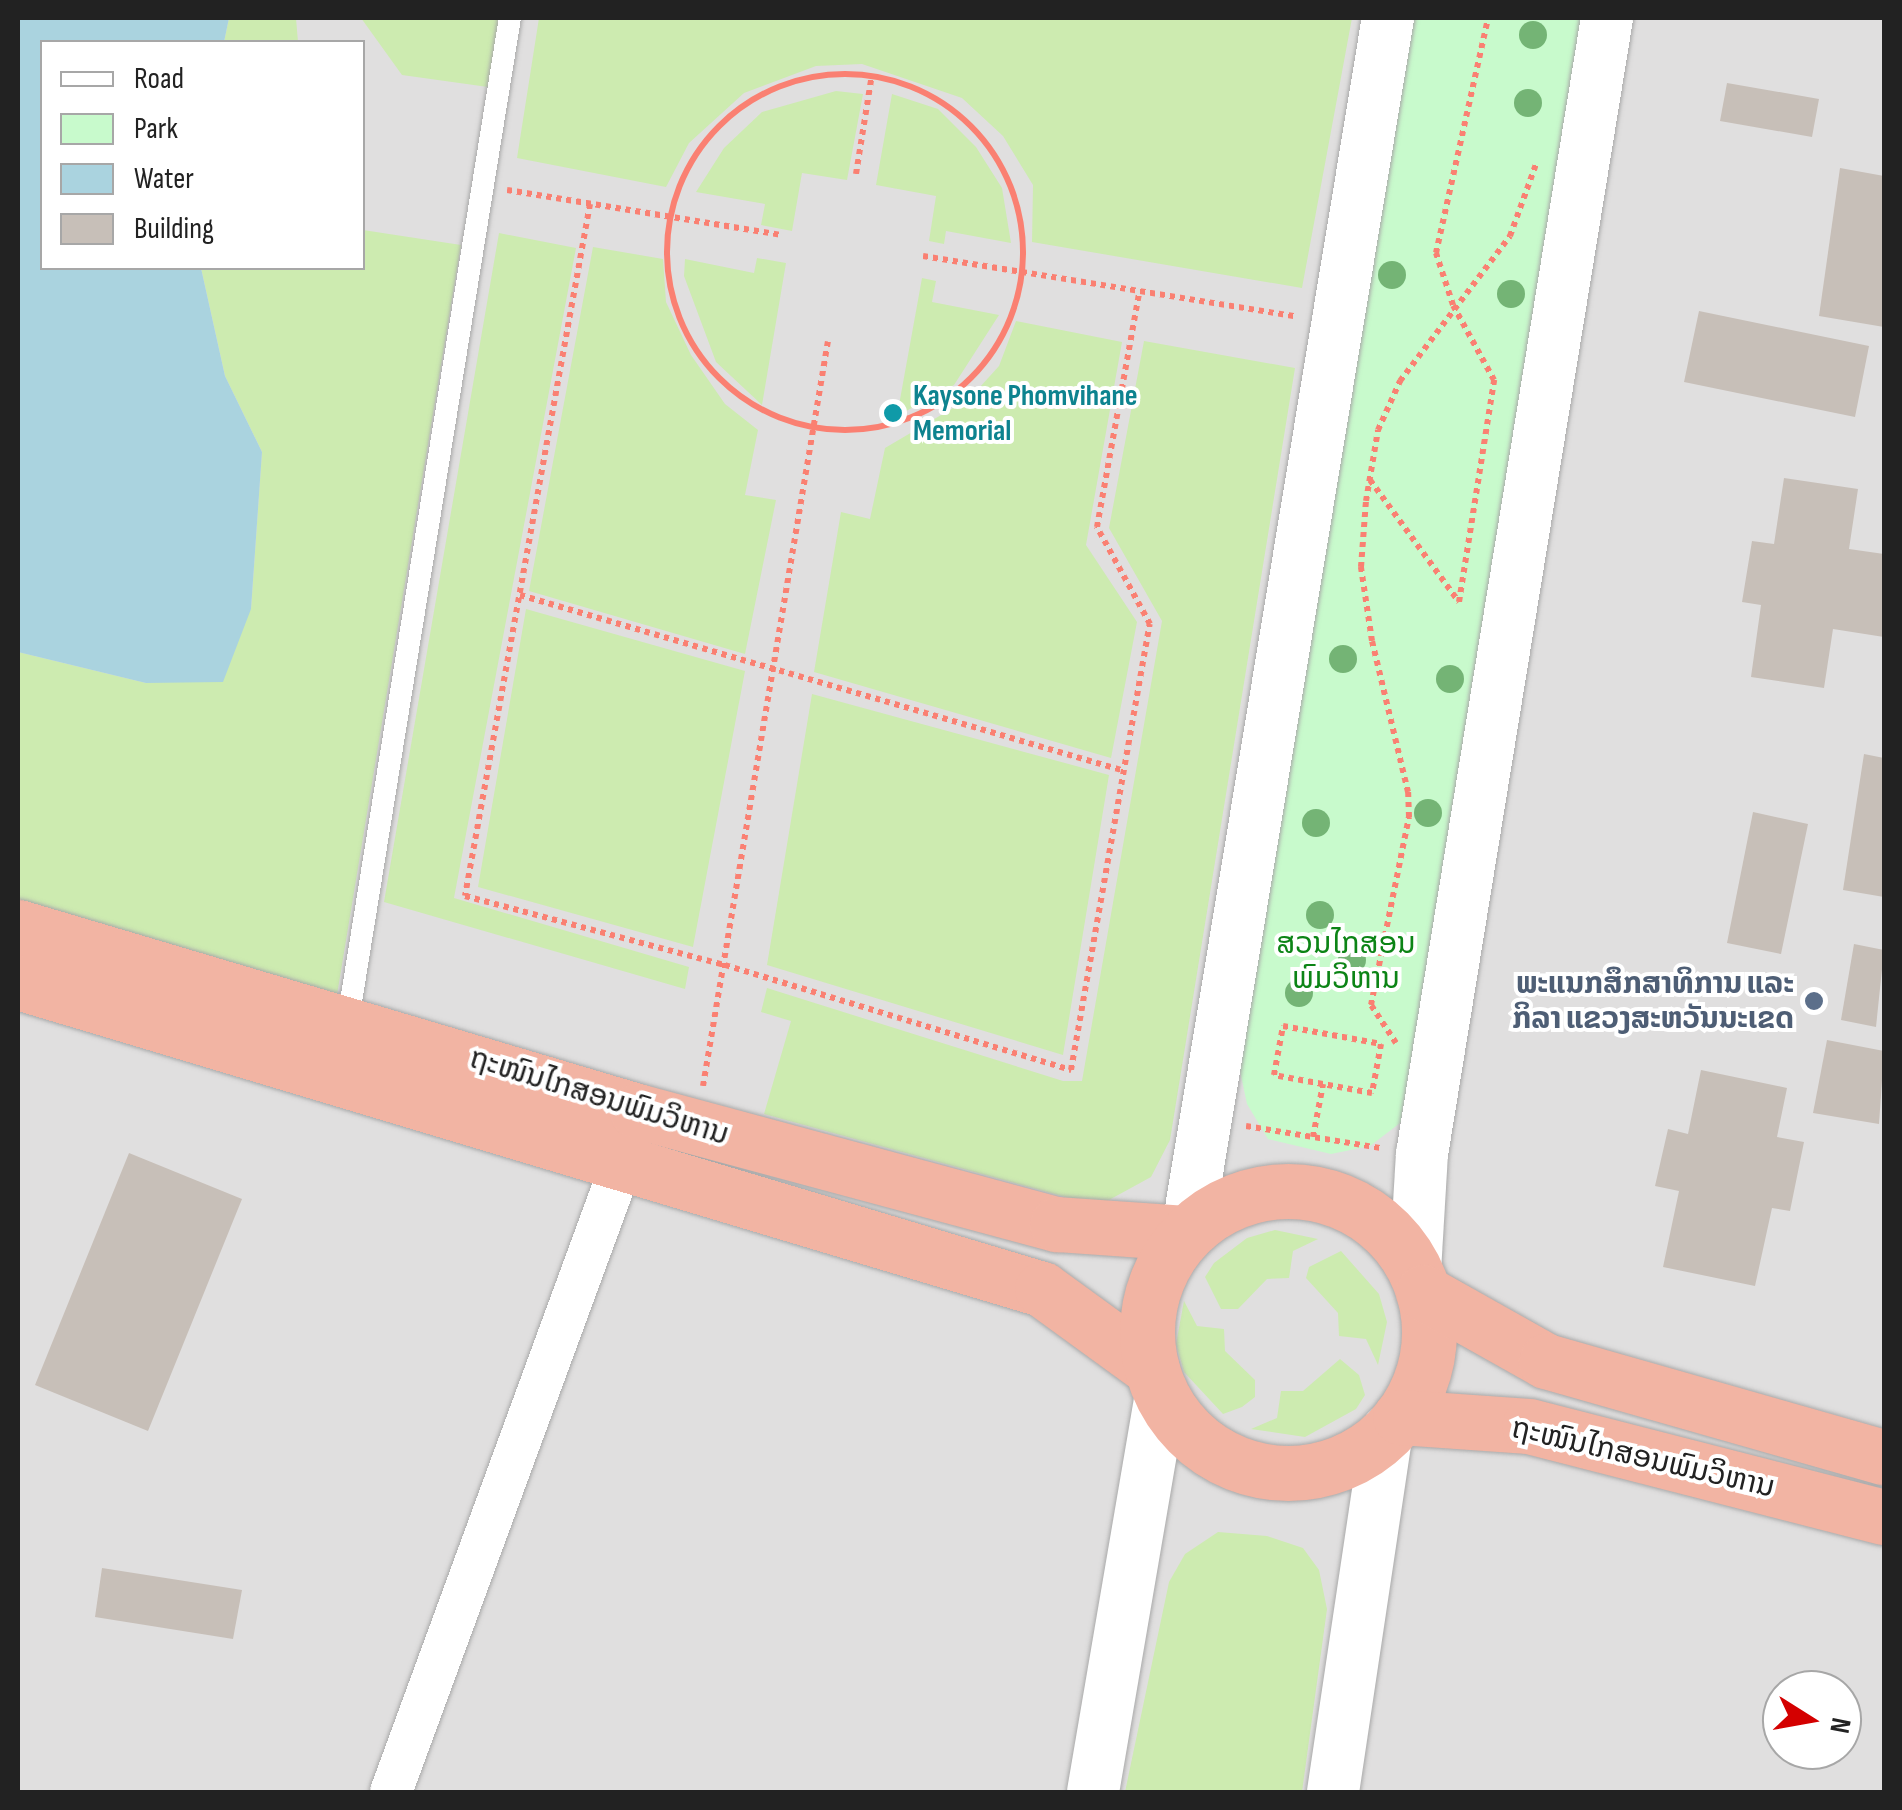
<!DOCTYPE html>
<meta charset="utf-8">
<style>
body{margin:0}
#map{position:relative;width:1902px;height:1810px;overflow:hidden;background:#f2efe9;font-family:"Sofia Sans Condensed","Noto Sans Lao",sans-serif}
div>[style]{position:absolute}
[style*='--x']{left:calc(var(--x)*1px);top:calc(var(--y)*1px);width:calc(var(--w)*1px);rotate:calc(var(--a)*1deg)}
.residential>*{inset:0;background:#e0dfdf}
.grass>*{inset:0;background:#cdebb0}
.park>*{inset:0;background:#c8facc}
.water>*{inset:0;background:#aad3df}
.building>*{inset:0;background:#c7bfb8}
.path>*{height:6px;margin-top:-3px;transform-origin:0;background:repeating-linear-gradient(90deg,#fa8072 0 5px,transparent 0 10px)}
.path>.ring{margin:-3px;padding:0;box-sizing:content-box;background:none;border:6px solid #fa8072;border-radius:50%}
.roads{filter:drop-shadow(0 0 2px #a9a9a9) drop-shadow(0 0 2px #a9a9a9)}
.service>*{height:22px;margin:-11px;padding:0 11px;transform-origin:11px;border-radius:11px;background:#fff}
.minor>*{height:42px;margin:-21px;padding:0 21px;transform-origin:21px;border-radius:21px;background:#fff}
.tertiary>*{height:52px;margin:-26px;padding:0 26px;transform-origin:26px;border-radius:26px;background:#fff}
.trunk>*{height:55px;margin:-27.5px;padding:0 27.5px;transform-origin:27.5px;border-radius:27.5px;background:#f2b4a3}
.trunk>.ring{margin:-27.5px;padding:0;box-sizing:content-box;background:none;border:55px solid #f2b4a3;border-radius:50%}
.trees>*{width:28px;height:28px;margin:-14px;border-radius:50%;background:#74b475}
.dots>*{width:28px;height:28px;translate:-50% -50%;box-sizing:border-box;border:5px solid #fff;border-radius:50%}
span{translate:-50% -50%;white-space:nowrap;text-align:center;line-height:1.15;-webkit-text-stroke:8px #fff;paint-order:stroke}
.culture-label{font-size:30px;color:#0d838f;font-weight:700}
.left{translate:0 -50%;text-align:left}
.park-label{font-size:30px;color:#0c8416}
.service-label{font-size:30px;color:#4e5e75;font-weight:700}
.right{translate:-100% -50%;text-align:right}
.street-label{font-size:30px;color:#222}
.frame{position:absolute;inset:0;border:20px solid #222;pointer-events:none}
.legend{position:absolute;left:40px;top:40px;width:325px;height:230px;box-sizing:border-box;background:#fff;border:2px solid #a7a7a7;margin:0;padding:12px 18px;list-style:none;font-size:30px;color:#222}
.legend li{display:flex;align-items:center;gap:20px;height:50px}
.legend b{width:50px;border:2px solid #a7a7a7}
.north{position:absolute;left:1762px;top:1670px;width:100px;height:100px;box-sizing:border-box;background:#fff;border:2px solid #a7a7a7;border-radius:50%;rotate:101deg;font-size:28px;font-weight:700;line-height:40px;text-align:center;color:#222}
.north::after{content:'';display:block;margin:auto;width:35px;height:45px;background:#d40000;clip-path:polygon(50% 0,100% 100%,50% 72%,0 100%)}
</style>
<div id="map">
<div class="residential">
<div style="clip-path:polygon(evenodd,18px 18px,1884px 18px,1884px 1792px,18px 1792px,18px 18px,42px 42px,362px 42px,362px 268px,42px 268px,42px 42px,18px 18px,1782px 1690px,1842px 1690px,1842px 1750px,1782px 1750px,1782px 1690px)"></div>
</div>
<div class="grass">
<div style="clip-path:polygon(229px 18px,296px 18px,298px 42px,224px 42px)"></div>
<div style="clip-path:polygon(361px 18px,500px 18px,488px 87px,402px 75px)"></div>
<div style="clip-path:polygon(539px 18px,1352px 18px,1302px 288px,1032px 242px,1033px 185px,1003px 136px,962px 98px,862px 64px,816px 66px,744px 93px,689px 143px,666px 187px,517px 158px)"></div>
<div style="clip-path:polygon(836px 91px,863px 94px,847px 180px,802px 173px,792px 231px,761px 225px,765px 204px,696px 192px,724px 148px,762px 112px)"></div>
<div style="clip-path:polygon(892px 94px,938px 109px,976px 147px,1002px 188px,1011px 243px,946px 231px,944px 244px,929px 241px,936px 196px,876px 185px)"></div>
<div style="clip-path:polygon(363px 230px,461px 245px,337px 995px,18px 904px,18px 652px,146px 683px,251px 609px,262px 452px,225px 376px,201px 268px,362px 268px)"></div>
<div style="clip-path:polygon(499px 233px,576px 248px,454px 898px,689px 967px,685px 989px,384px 902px)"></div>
<div style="clip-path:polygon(593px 247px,663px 259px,666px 302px,691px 355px,725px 404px,758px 430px,745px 495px,776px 500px,745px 654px,529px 591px)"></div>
<div style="clip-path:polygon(757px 258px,786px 263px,762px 405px,716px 362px,684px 276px,685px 259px,754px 273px)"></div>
<div style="clip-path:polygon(922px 278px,936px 281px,932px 302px,999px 315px,954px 385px,897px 416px)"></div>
<div style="clip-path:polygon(1016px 321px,1122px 342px,1086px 545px,1137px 622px,1111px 758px,814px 672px,841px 512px,870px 519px,885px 448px,970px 398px,999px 366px)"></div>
<div style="clip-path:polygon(1144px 341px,1295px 368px,1170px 1140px,1151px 1177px,1098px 1206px,764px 1114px,791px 1021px,761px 1012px,767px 988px,1063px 1081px,1082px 1081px,1162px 621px,1109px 528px)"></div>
<div style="clip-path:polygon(526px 609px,745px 671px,693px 947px,478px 887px)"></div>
<div style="clip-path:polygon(812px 694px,1109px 775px,1063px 1055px,767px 965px)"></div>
<div style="clip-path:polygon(1275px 1230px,1318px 1239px,1293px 1251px,1289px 1278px,1267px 1279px,1238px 1309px,1221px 1309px,1205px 1277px,1214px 1263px,1247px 1238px)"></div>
<div style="clip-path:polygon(1341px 1251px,1379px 1294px,1387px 1322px,1378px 1365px,1366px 1339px,1339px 1336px,1338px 1313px,1306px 1278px,1309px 1267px)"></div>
<div style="clip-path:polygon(1184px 1301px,1197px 1326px,1224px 1329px,1225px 1351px,1255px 1380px,1255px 1397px,1242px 1407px,1223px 1414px,1184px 1372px,1176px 1344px)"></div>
<div style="clip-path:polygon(1340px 1359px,1359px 1375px,1365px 1395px,1356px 1409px,1305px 1437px,1251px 1429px,1277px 1418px,1281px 1391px,1303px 1391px)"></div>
<div style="clip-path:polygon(1218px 1532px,1267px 1536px,1303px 1548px,1319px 1570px,1327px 1609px,1302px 1792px,1125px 1792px,1169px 1582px,1185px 1554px)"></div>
</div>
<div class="park">
<div style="clip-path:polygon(1408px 18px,1592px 18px,1404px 1120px,1370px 1146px,1331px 1154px,1268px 1139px,1247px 1104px,1237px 1057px)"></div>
</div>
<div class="water">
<div style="clip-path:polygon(18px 18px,229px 18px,224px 42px,42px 42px,42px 268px,201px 268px,225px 376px,262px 452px,251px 609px,223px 682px,146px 683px,18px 652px)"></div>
</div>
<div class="building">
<div style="clip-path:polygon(1727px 83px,1819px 99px,1812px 137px,1720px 121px)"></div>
<div style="clip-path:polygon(1840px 168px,1884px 176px,1884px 327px,1819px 316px)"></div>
<div style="clip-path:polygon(1699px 311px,1869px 346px,1855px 417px,1684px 382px)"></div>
<div style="clip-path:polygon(1784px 478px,1858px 489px,1849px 549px,1884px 554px,1884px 637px,1833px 629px,1824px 688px,1751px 677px,1761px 605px,1742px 602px,1752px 541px,1774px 544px)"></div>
<div style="clip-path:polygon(1864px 754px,1884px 758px,1884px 897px,1843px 890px)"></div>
<div style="clip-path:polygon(1753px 812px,1808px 824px,1781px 954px,1727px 943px)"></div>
<div style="clip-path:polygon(1854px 944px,1884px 950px,1876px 1027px,1841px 1020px)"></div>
<div style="clip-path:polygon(1827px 1040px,1884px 1051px,1879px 1124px,1813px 1113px)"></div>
<div style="clip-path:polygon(1701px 1070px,1787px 1088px,1777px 1137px,1804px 1142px,1790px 1211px,1772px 1208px,1755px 1286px,1663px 1267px,1679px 1191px,1655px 1186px,1668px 1129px,1688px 1134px)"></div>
<div style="clip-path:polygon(129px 1153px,242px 1199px,148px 1431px,35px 1385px)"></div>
<div style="clip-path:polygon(102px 1568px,242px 1590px,233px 1639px,95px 1617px)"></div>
</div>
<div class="path">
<div class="ring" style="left:667px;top:74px;width:350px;height:350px"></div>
<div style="--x:856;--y:174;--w:101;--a:-80.9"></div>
<div style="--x:507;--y:190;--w:279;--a:9.3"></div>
<div style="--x:590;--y:204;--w:703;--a:100.24"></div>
<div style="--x:465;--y:896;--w:269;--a:14.9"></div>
<div style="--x:725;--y:965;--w:362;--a:16.9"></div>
<div style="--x:1071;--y:1070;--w:453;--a:-80"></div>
<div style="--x:1150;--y:624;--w:111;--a:-118.7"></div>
<div style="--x:1097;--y:527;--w:238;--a:-79.8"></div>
<div style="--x:923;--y:256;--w:377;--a:9.2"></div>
<div style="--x:1370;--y:480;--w:151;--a:53.9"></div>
<div style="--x:1459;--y:602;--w:225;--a:-81"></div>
<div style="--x:1494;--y:380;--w:85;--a:-118.7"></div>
<div style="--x:1453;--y:305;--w:55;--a:-108.1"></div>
<div style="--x:1436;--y:253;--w:241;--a:-77.5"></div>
<div style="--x:520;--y:595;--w:626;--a:16.23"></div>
<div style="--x:1283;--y:1026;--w:100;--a:10.4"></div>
<div style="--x:1381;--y:1044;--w:50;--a:100.4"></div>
<div style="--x:1372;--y:1093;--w:100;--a:-169.6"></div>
<div style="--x:1274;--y:1075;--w:50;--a:-79.6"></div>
<div style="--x:1396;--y:1043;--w:45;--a:-123.3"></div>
<div style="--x:1371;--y:1005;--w:192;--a:-78.6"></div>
<div style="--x:1409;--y:817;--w:25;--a:-92"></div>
<div style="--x:1408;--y:792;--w:155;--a:-103.4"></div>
<div style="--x:1372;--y:641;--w:75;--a:-98.5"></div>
<div style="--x:1361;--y:567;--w:66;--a:-85.7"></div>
<div style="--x:1366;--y:501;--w:72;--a:-80.4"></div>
<div style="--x:1378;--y:430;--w:54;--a:-65.8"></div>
<div style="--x:1400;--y:381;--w:182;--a:-52.8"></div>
<div style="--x:1510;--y:236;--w:77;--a:-70.1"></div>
<div style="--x:703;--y:1086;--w:755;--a:-80.48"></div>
<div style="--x:1246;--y:1126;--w:137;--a:9.3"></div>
<div style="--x:1313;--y:1137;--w:54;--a:-79.3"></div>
</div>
<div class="roads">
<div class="service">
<div style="--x:348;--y:1020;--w:1015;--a:-80.82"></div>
</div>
<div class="minor">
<div style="--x:391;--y:1792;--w:670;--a:-69.83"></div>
</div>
<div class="tertiary">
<div style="--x:1187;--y:1233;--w:1232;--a:-80.61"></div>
<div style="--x:1415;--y:1271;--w:117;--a:-86.6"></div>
<div style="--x:1422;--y:1154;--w:1151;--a:-80.75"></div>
<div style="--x:1093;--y:1792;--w:403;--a:-80.3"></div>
<div style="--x:1333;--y:1792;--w:365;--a:-81.5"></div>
</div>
<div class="trunk">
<div style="--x:18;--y:927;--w:646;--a:16.55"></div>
<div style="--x:637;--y:1111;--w:435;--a:15.1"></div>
<div style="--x:1057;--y:1224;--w:130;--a:4"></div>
<div style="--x:18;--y:982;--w:1069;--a:16.69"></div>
<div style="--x:1042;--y:1289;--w:136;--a:36"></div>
<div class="ring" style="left:1147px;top:1191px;width:227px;height:227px"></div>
<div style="--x:1423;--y:1292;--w:141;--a:29.3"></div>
<div style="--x:1546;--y:1361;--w:351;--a:15.9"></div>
<div style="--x:1400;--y:1417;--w:129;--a:4"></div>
<div style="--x:1529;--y:1426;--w:366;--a:14.4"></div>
</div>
</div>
<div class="trees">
<div style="left:1533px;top:35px"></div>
<div style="left:1528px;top:103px"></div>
<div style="left:1392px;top:275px"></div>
<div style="left:1511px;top:294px"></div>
<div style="left:1343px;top:659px"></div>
<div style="left:1450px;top:679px"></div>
<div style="left:1428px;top:813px"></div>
<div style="left:1316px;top:823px"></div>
<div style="left:1320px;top:915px"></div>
<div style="left:1352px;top:960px"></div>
<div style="left:1299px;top:993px"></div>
</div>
<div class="dots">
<div style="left:893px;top:413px;background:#0f9aa8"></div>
<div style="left:1814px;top:1001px;background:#5c6f8a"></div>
</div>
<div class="culture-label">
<span class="left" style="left:913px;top:413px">Kaysone Phomvihane<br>Memorial</span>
</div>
<div class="park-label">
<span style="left:1346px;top:961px">ສວນໄກສອນ<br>ພົມວິຫານ</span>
</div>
<div class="service-label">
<span class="right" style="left:1794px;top:1001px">ພະແນກສຶກສາທິການ ແລະ<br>ກິລາ ແຂວງສະຫວັນນະເຂດ</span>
</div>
<div class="street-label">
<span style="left:599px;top:1097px;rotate:17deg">ຖະໜົນໄກສອນພົມວິຫານ</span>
<span style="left:1643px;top:1458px;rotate:13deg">ຖະໜົນໄກສອນພົມວິຫານ</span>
</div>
<div class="frame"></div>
<ul class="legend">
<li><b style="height:12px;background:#fff"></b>Road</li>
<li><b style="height:28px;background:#c8facc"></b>Park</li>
<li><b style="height:28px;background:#aad3df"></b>Water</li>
<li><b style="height:28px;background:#c7bfb8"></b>Building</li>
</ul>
<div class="north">N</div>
</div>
